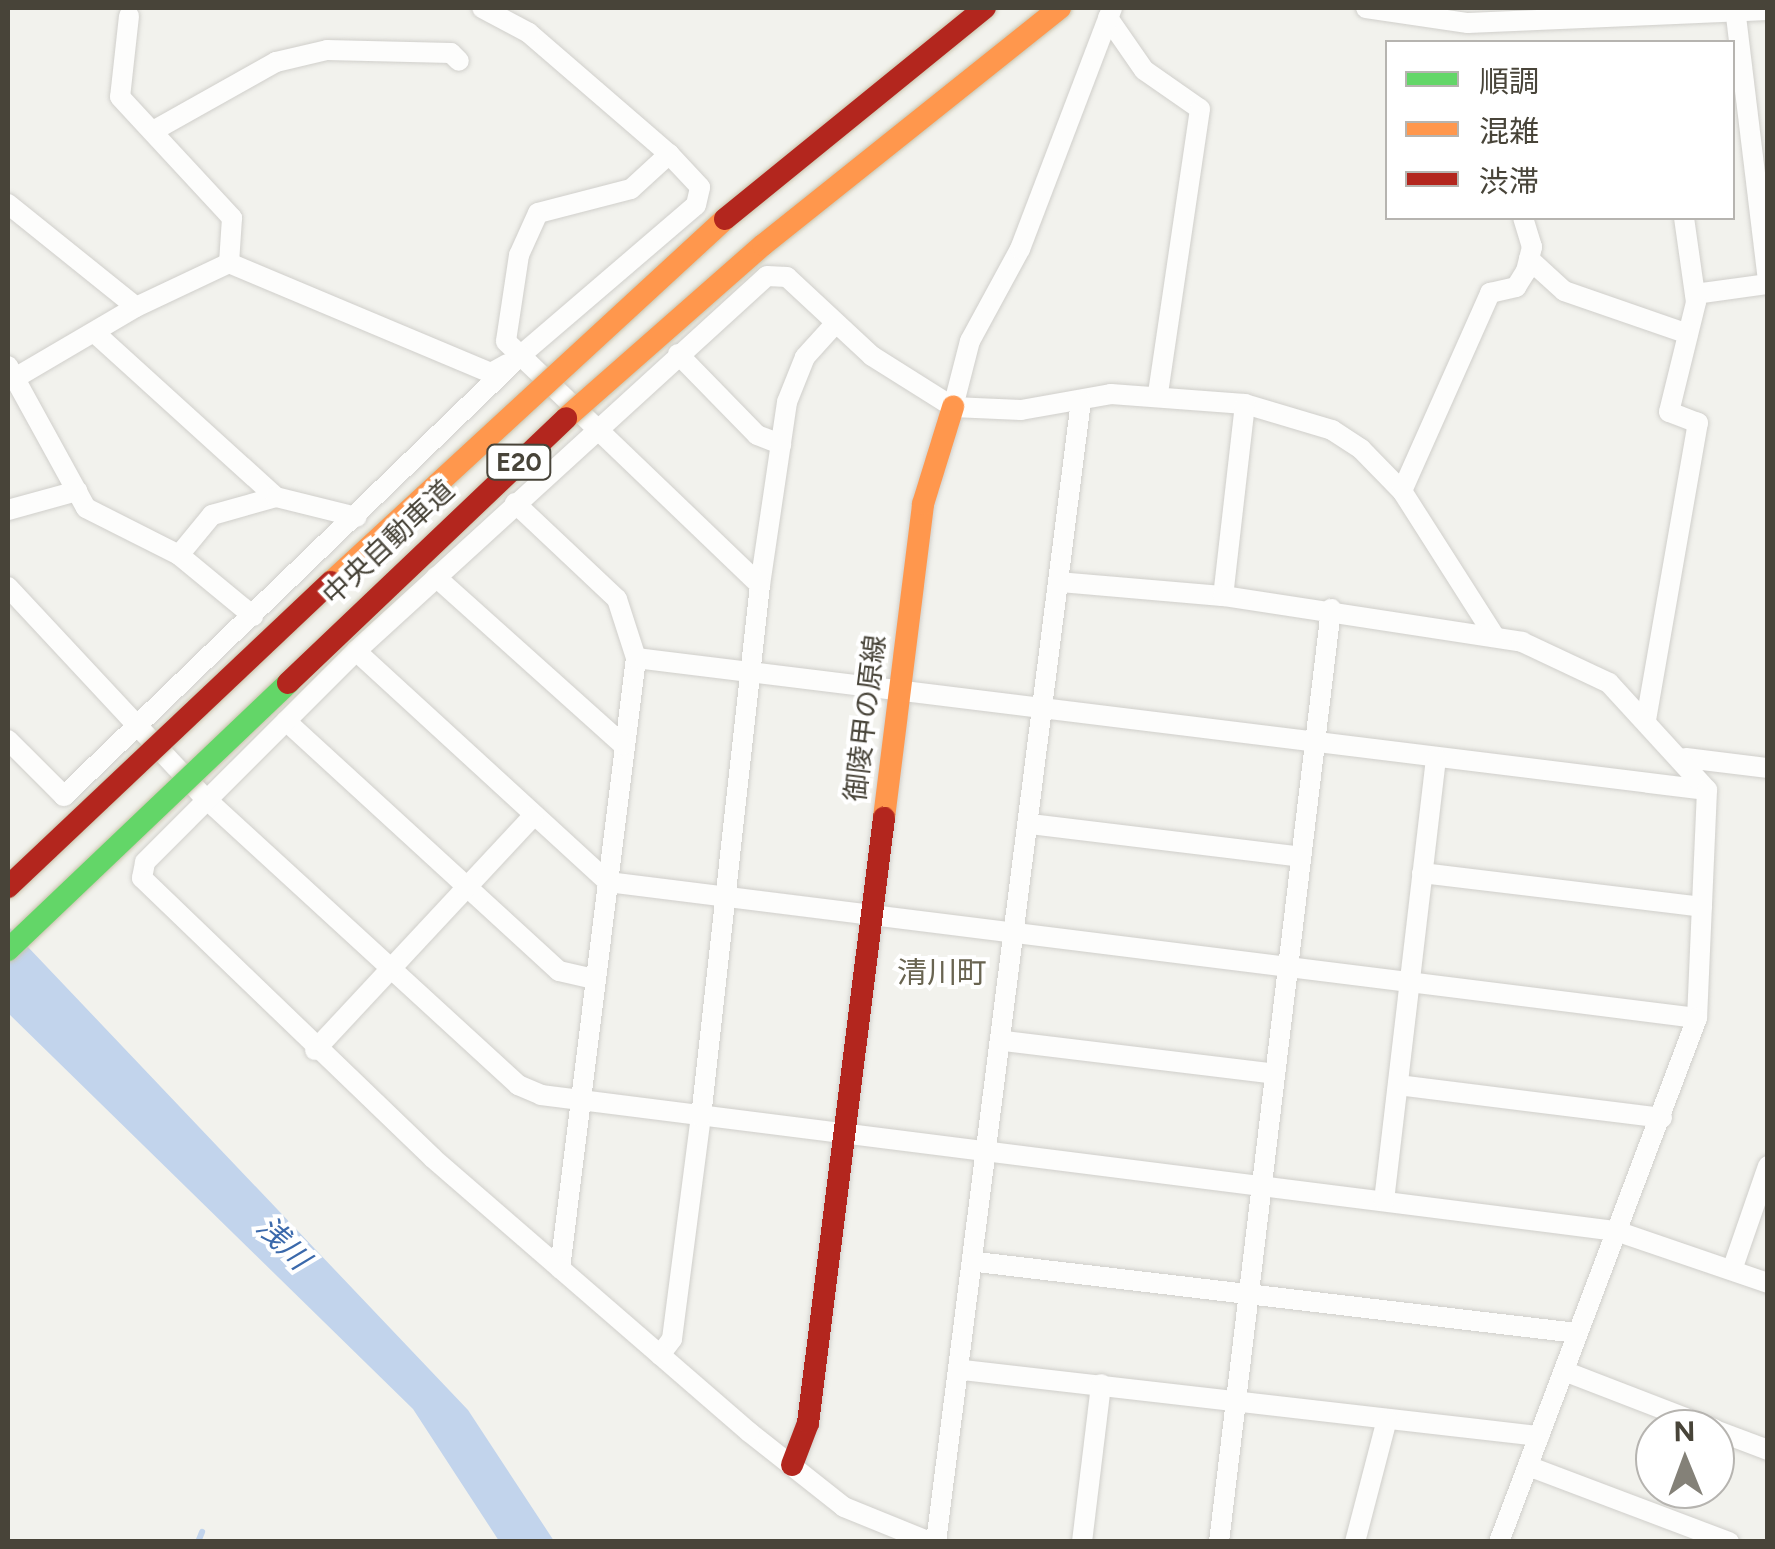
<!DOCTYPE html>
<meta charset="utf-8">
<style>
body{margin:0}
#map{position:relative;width:1775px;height:1549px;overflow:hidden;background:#f2f2ed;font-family:Figtree,"Noto Sans JP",sans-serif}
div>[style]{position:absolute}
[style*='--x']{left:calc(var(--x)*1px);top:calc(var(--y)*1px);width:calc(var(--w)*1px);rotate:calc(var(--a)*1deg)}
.water>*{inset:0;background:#c2d4ec}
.stream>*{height:6px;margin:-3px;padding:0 3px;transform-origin:3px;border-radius:3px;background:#c2d4ec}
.roads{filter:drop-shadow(0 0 2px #d0cfcb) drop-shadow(0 0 2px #d0cfcb)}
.street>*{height:20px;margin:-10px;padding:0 10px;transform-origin:10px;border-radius:10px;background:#fdfdfc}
.slow>*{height:22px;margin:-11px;padding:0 11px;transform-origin:11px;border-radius:11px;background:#ff974d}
.jam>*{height:22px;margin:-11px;padding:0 11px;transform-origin:11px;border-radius:11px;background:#b3261e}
.bridges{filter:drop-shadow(0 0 2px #c7c2ab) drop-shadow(0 0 2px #c7c2ab)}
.fast-bridge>*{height:22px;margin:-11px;padding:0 11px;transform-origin:11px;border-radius:11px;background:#63d668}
.slow-bridge>*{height:22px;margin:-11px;padding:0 11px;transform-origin:11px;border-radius:11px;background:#ff974d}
.jam-bridge>*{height:22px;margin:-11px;padding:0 11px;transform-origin:11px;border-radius:11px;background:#b3261e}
span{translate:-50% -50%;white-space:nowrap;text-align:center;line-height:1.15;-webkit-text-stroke:8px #fff;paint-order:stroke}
.shield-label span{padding:2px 8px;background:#fff;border:2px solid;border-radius:8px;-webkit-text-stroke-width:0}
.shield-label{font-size:25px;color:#484439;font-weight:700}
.street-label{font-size:28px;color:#484439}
.neighbourhood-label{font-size:30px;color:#696451}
.water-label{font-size:30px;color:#3b69ab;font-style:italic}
.frame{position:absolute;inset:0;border:10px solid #484439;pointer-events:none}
.legend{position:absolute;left:1385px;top:40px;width:350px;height:180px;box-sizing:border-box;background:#fff;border:2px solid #b6b4b0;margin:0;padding:12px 18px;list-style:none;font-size:30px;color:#484439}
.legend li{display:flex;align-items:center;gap:20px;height:50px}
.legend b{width:50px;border:2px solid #b6b4b0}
.north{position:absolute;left:1635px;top:1409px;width:100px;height:100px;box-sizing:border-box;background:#fff;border:2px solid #b6b4b0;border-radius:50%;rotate:359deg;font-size:28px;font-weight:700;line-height:40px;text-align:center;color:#484439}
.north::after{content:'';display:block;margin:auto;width:35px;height:45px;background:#848178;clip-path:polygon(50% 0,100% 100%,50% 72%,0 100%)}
</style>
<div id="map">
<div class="water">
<div style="clip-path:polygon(8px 926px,468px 1410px,554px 1541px,499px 1541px,413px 1409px,8px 1013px)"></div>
</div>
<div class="stream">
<div style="--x:198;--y:1542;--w:11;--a:-68"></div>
</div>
<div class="roads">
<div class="street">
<div style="--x:1366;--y:8;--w:103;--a:8.4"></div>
<div style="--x:1468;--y:23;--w:300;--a:-2.5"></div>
<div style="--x:1735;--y:8;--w:275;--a:83.1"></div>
<div style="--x:129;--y:16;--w:81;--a:96.3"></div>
<div style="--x:120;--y:97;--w:165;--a:47.2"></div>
<div style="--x:232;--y:218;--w:45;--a:93.8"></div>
<div style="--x:1108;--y:18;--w:63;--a:55.3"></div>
<div style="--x:1144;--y:70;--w:68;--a:34.9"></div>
<div style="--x:1200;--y:109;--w:288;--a:98.4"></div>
<div style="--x:153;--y:131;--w:141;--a:-29.3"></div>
<div style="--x:276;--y:62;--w:52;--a:-13.2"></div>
<div style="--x:327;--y:50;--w:124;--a:1.4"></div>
<div style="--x:451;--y:53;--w:11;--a:45"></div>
<div style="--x:8;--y:204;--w:164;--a:38.8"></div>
<div style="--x:136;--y:307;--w:103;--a:-25.3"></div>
<div style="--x:229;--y:263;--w:284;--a:22.8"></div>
<div style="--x:491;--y:373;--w:18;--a:-29"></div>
<div style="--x:1529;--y:259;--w:47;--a:42.4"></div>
<div style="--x:1564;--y:291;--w:131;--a:19.1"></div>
<div style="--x:1695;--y:294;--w:74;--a:-7.8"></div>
<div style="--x:95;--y:333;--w:244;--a:42.2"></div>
<div style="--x:678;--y:354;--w:113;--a:45.7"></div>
<div style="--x:757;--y:435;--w:26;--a:21"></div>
<div style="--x:8;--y:366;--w:162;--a:61.2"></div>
<div style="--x:86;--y:508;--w:104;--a:26.8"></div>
<div style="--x:179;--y:555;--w:96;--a:39.5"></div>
<div style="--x:15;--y:378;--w:140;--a:-30.4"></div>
<div style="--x:1245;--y:404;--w:91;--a:16.6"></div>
<div style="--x:1332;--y:430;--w:35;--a:33"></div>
<div style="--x:1361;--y:449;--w:59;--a:45.7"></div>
<div style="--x:1402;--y:491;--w:173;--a:57.5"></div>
<div style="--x:953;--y:407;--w:68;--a:-75.6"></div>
<div style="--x:970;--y:341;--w:105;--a:-61.5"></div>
<div style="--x:1020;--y:249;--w:258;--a:-69.1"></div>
<div style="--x:1402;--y:491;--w:217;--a:-66"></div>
<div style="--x:1490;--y:293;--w:27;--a:-13"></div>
<div style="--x:1516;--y:287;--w:19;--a:-58"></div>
<div style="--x:1526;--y:271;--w:25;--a:-76"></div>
<div style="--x:1532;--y:247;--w:30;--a:-107"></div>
<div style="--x:515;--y:503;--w:140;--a:43.3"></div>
<div style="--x:617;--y:599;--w:62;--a:72.1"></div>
<div style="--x:636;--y:658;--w:615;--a:97.1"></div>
<div style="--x:8;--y:510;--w:72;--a:-15.4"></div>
<div style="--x:179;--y:555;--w:52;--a:-50.5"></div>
<div style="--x:212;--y:515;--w:66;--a:-15.7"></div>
<div style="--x:276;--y:497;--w:83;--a:13.9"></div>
<div style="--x:436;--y:577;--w:251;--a:41.9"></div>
<div style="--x:1059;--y:582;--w:165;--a:4.9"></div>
<div style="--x:760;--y:585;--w:185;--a:-81.6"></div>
<div style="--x:787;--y:402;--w:48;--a:-68.2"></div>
<div style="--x:805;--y:357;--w:43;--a:-47.8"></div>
<div style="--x:8;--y:587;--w:289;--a:47"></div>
<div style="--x:205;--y:798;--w:425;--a:42.5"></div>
<div style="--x:518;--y:1085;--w:25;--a:23"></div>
<div style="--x:541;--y:1095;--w:1084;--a:7.21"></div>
<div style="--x:1616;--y:1231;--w:161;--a:18.9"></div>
<div style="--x:356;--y:651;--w:342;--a:42.5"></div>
<div style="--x:608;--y:882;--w:1097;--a:7.12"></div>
<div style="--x:636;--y:658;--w:1079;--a:7.03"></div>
<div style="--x:1646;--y:720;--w:302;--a:-80.1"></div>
<div style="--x:1698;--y:423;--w:31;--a:-159"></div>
<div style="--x:1669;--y:412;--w:113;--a:-76.2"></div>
<div style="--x:1696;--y:302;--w:85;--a:-98.1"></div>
<div style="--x:286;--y:721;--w:370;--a:42.5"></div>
<div style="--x:559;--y:971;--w:37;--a:13"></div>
<div style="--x:8;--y:740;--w:79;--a:45"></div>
<div style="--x:64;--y:796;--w:635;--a:-43.98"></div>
<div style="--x:521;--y:355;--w:230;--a:-40.6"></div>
<div style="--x:696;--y:205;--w:18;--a:-77"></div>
<div style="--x:700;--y:187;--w:45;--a:-133.2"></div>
<div style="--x:669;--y:154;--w:185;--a:-139.2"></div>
<div style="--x:529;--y:33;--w:53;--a:-152"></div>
<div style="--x:1686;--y:758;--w:83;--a:7"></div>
<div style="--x:1030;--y:824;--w:273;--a:6.9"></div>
<div style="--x:1422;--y:873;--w:282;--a:6.9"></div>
<div style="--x:1004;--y:1041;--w:273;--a:6.9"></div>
<div style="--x:315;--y:1050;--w:320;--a:-47"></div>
<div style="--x:1398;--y:1085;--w:266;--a:7.1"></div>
<div style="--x:1384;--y:1201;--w:446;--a:-83.3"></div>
<div style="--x:977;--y:1262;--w:604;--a:6.75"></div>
<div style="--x:1732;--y:1270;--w:110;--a:-70.9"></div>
<div style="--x:660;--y:1355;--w:20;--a:-53"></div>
<div style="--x:672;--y:1339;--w:224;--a:-82.6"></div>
<div style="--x:701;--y:1117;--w:535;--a:-83.67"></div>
<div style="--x:760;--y:585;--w:352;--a:-136.2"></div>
<div style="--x:506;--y:341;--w:87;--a:-81.4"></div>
<div style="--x:519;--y:255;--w:46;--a:-65.7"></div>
<div style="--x:538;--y:213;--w:96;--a:-14.5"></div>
<div style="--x:631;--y:189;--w:52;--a:-42.6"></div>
<div style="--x:963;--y:1370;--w:580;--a:6.54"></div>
<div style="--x:1564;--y:1371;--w:161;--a:21.1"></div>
<div style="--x:1715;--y:1430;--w:57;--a:20.7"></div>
<div style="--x:1528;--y:1466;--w:215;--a:20.7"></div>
<div style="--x:930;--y:1542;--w:93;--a:-157.9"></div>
<div style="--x:844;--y:1507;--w:121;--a:-141.7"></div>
<div style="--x:749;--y:1432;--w:418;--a:-139.1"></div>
<div style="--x:433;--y:1158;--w:404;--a:-136.1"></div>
<div style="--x:142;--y:878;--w:16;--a:-79"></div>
<div style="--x:145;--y:862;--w:298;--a:-45"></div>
<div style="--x:356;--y:651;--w:556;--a:-42.38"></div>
<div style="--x:767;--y:276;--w:20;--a:3"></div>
<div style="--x:787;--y:277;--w:116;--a:42.9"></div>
<div style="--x:872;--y:356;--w:96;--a:32.2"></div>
<div style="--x:953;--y:407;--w:68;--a:2.5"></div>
<div style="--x:1021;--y:410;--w:91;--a:-10.1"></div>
<div style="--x:1111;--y:394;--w:134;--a:4.3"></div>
<div style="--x:1245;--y:404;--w:193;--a:96.5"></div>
<div style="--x:1223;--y:596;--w:303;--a:8.7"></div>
<div style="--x:1522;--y:642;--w:96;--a:25.2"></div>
<div style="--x:1609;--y:683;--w:145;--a:47.5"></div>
<div style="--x:1707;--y:790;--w:228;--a:92.5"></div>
<div style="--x:1697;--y:1018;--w:560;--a:110.7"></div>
<div style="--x:936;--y:1542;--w:1150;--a:-82.76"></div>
<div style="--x:1082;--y:1542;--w:159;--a:-83.1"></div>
<div style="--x:1219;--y:1542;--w:940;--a:-83.15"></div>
<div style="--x:1355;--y:1542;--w:127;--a:-75.4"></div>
</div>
<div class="slow">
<div style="--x:884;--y:818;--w:316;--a:-82.9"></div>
<div style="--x:923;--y:504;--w:102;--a:-72.8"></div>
</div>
<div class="jam">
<div style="--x:792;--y:1465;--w:45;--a:-69.1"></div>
<div style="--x:808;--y:1423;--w:610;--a:-82.84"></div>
</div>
</div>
<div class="bridges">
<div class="fast-bridge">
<div style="--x:8;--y:950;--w:387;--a:-43.6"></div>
</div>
<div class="slow-bridge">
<div style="--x:566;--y:418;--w:262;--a:-41.3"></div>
<div style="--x:763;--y:245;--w:380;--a:-38.6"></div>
<div style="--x:331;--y:582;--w:536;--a:-42.65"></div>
</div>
<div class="jam-bridge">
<div style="--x:725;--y:219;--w:335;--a:-39.1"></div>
<div style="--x:288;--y:683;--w:384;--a:-43.6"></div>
<div style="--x:8;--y:887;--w:444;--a:-43.4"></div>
</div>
</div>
<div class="shield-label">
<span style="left:519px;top:462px">E20</span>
</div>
<div class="street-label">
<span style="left:388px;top:542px;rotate:-43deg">中央自動車道</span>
<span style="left:865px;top:718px;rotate:-83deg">御陵甲の原線</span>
</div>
<div class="neighbourhood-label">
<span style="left:942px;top:973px">清川町</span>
</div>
<div class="water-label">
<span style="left:283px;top:1243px;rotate:45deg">浅川</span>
</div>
<div class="frame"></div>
<ul class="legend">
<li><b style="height:12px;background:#63d668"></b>順調</li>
<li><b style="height:12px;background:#ff974d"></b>混雑</li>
<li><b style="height:12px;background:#b3261e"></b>渋滞</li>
</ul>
<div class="north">N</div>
</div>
